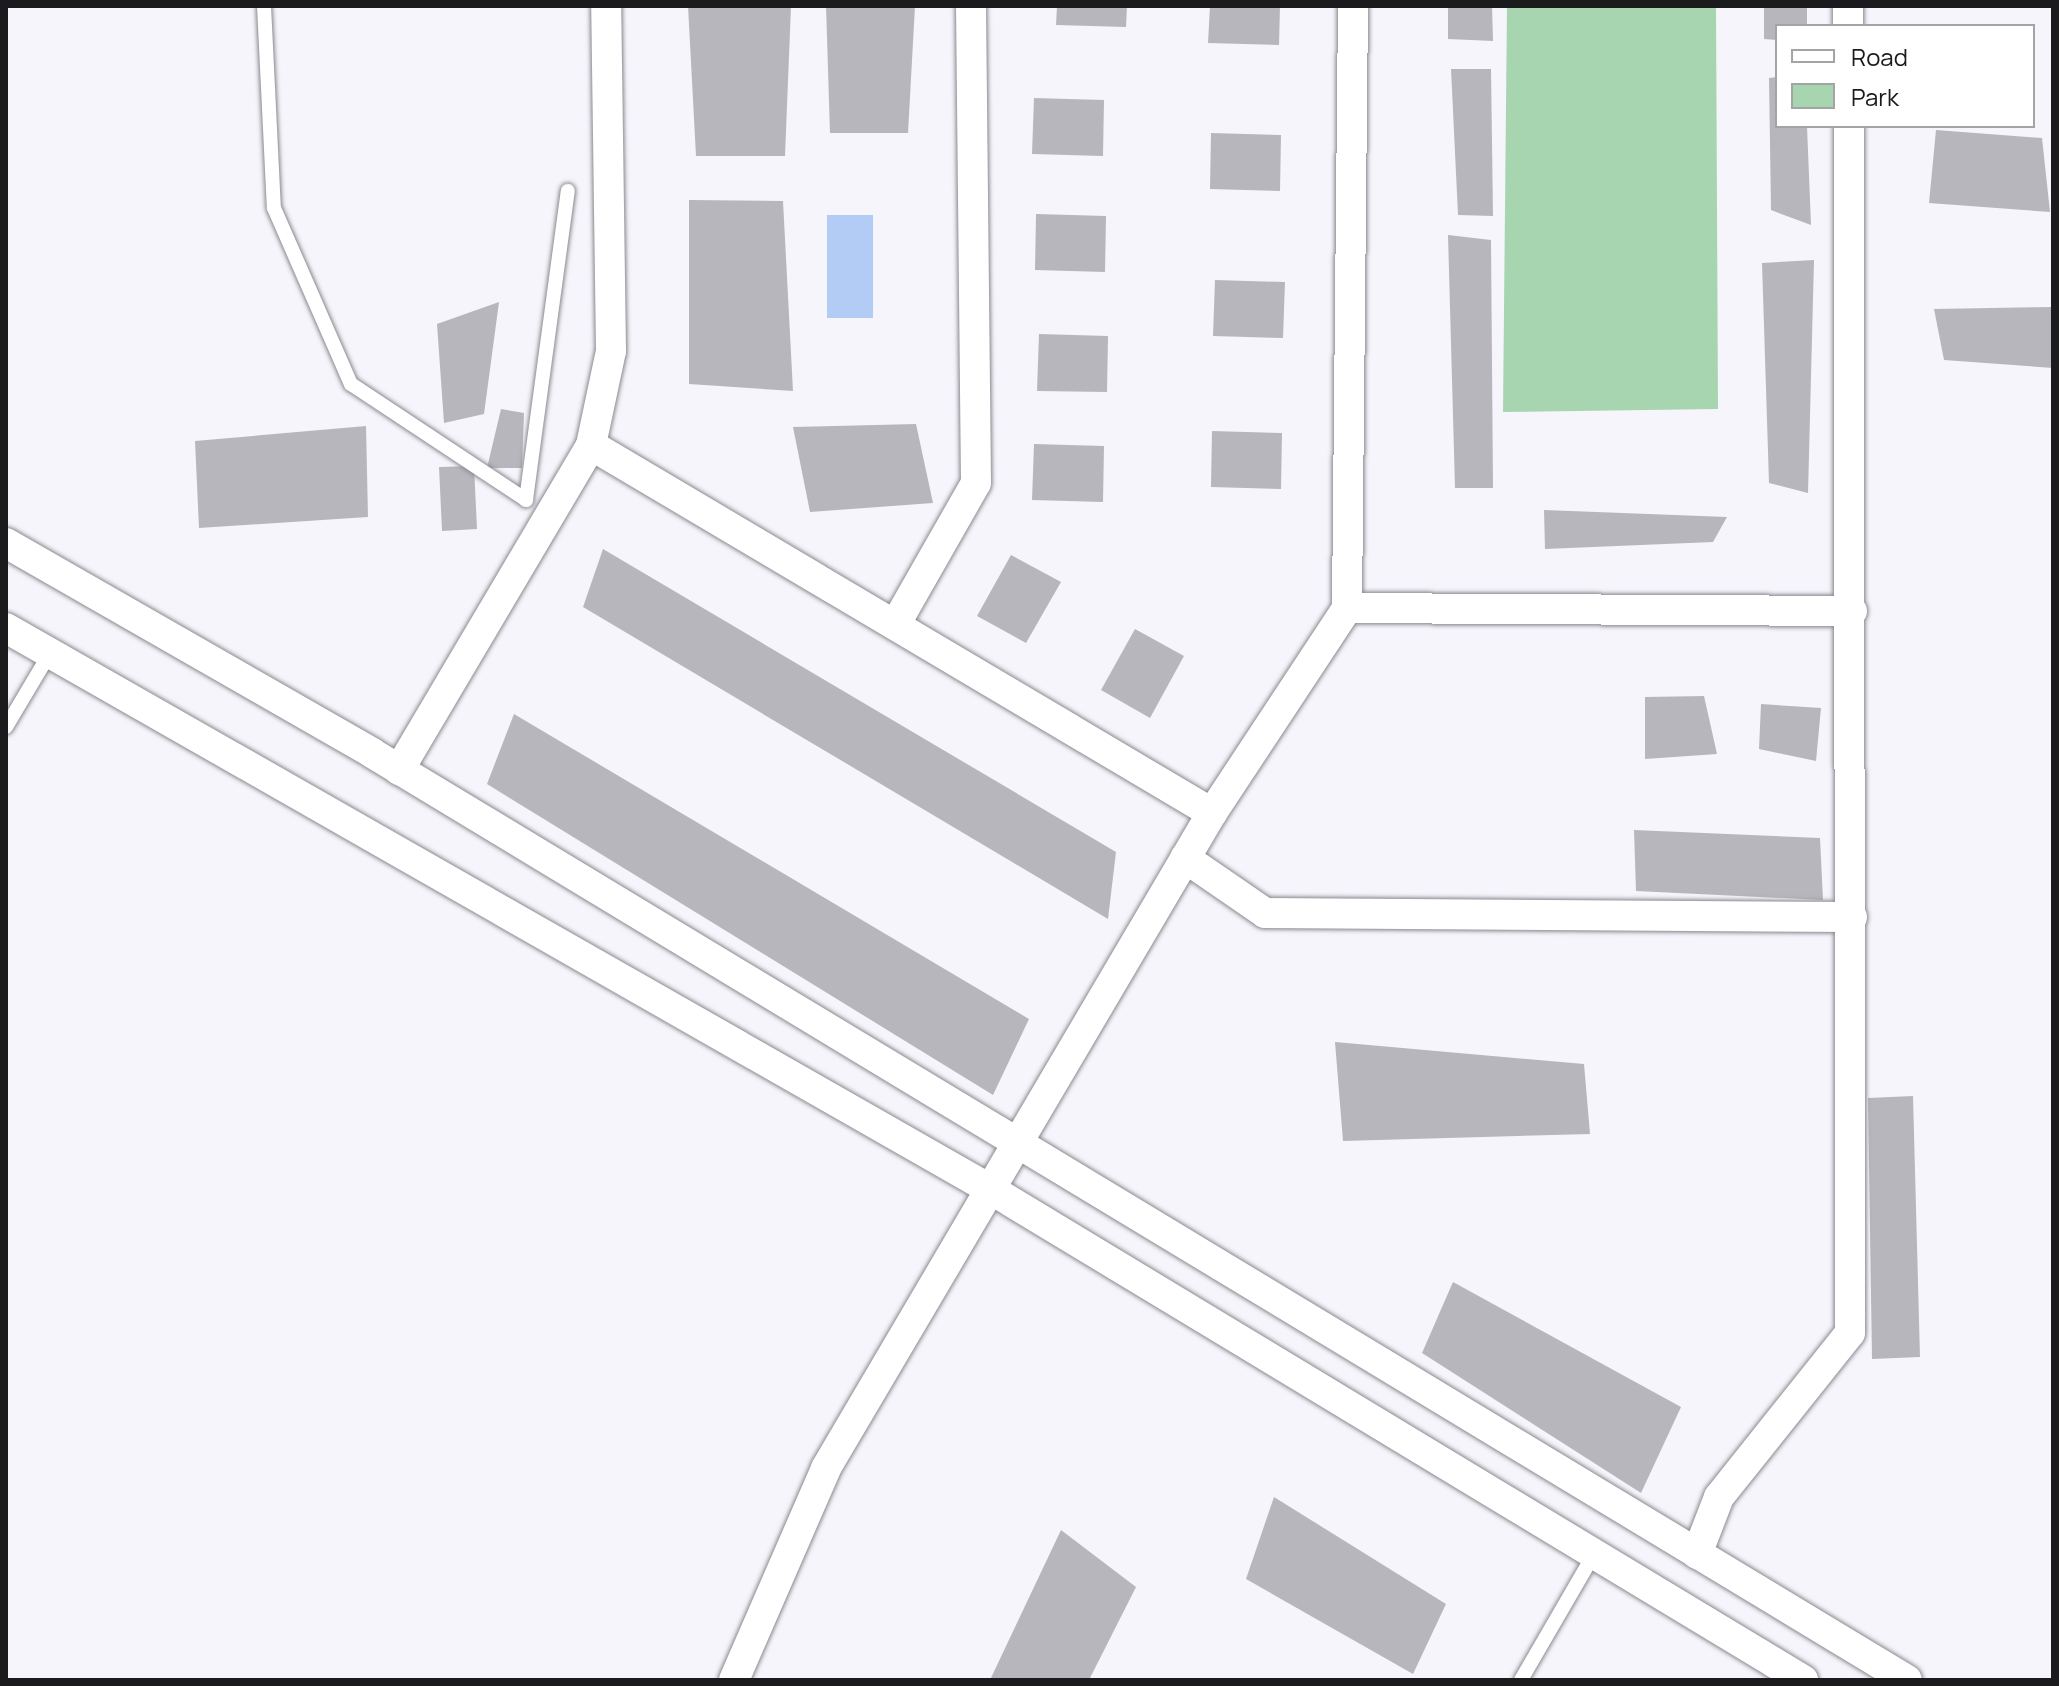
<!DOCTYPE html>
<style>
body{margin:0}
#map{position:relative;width:2059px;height:1686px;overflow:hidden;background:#f6f5fc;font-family:Manrope,sans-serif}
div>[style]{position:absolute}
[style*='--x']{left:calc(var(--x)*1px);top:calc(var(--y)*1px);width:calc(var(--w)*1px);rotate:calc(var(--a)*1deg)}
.green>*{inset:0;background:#a6d5b0}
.water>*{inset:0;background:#b2ccf6}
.building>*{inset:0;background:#b7b6bd}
.roads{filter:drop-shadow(0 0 2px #8a898f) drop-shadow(0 0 2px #8a898f)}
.service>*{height:14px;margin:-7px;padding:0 7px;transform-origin:7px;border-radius:7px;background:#fff}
.minor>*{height:30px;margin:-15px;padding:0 15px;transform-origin:15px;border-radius:15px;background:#fff}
span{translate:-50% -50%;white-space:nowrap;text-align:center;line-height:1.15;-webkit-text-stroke:6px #fff;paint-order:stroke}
.frame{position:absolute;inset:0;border:8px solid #1b1b1d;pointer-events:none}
.legend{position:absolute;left:1775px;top:24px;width:260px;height:104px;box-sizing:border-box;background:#fff;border:2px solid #a4a4a5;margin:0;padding:10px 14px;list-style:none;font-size:24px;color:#1b1b1d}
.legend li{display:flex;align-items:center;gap:16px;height:40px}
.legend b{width:40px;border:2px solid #a4a4a5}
</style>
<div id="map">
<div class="green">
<div style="clip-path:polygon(1507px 6px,1716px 6px,1718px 409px,1503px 412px)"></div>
</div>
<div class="water">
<div style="clip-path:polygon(827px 215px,873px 215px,873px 318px,827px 318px)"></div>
</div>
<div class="building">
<div style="clip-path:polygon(688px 6px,791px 6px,785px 156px,696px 156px)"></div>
<div style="clip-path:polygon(826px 6px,915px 6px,908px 133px,830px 133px)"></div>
<div style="clip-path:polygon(1057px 6px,1127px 6px,1126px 27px,1056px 25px)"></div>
<div style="clip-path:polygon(1210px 6px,1280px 6px,1279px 45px,1208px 43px)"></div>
<div style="clip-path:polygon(1448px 6px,1492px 6px,1493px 41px,1448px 39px)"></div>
<div style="clip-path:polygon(1764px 6px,1807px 6px,1807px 26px,1777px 26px,1777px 40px,1764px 39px)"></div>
<div style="clip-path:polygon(1451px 69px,1491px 69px,1493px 216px,1458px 215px)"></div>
<div style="clip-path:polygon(1777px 77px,1777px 126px,1807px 126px,1811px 225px,1771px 210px,1769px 78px)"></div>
<div style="clip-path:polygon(1034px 98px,1104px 100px,1103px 156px,1032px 154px)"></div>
<div style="clip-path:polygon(1936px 130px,2042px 138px,2050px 212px,1929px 203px)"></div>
<div style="clip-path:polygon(1211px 133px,1281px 135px,1280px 191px,1210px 189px)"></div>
<div style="clip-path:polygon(689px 200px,783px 201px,793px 391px,689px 384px)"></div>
<div style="clip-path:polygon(1036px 214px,1106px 216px,1105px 272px,1035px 270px)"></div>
<div style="clip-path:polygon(1448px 235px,1491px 240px,1493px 488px,1455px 488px)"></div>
<div style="clip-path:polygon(1814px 260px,1808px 493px,1769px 483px,1762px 263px)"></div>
<div style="clip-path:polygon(1215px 280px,1285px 282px,1283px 338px,1213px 336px)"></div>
<div style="clip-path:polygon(499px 302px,484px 414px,444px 423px,437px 324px)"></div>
<div style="clip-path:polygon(2053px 307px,2053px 368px,1944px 360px,1934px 309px)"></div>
<div style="clip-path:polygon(1039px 334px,1108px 336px,1107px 392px,1037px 391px)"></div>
<div style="clip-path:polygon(501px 409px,524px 413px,522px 468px,487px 468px)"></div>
<div style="clip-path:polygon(916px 424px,933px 503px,810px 512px,793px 427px)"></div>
<div style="clip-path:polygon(366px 426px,368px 517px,199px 528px,195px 441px)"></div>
<div style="clip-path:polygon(1212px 431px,1282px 433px,1281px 489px,1211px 487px)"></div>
<div style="clip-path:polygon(1034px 444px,1104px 446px,1103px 502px,1032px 500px)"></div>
<div style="clip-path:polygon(474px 466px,477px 529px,442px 531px,439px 467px)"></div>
<div style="clip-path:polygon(1544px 510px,1727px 517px,1713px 542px,1545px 549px)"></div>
<div style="clip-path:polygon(603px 549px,1116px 852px,1108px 919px,583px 607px)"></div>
<div style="clip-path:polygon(1011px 555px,1061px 582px,1026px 643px,977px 616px)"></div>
<div style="clip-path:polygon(1135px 629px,1184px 656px,1150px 718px,1101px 690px)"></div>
<div style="clip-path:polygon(1704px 696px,1717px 754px,1645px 759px,1645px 697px)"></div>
<div style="clip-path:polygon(1761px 704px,1821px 708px,1816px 761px,1759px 749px)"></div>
<div style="clip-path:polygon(514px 714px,1029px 1019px,993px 1095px,487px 784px)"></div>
<div style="clip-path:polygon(1634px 830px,1820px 838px,1823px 900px,1636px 891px)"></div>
<div style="clip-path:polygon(1335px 1042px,1584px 1064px,1590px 1134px,1343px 1141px)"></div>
<div style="clip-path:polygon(1913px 1096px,1920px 1357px,1872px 1359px,1868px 1098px)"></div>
<div style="clip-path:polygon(1453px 1282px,1681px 1407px,1641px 1493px,1422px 1353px)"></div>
<div style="clip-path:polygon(1274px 1497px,1446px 1604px,1413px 1674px,1246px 1579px)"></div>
<div style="clip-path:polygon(1061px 1530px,1136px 1587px,1089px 1680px,990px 1680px)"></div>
</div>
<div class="roads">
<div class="service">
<div style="--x:264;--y:6;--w:202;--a:87.2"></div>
<div style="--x:274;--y:208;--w:192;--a:66.4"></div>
<div style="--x:351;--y:384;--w:210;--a:33.5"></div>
<div style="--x:526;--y:500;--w:312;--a:-82.3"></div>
<div style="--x:6;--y:727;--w:86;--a:-59.3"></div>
<div style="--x:1521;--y:1680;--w:146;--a:-59.9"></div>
</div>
<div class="minor">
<div style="--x:1848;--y:6;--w:20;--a:90"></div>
<div style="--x:591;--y:445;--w:722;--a:30.65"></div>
<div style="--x:6;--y:543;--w:422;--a:29.8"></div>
<div style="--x:372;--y:753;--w:1793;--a:31.13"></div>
<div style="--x:1347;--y:608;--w:505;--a:0.34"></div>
<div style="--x:895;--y:625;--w:163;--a:-60.3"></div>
<div style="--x:976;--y:483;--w:477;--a:-90.6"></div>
<div style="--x:6;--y:628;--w:1133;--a:29.69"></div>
<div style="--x:990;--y:1189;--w:950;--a:31.13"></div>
<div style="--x:399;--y:770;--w:377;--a:-59.4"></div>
<div style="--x:591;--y:445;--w:96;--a:-78"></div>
<div style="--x:611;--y:351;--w:345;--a:-90.8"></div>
<div style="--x:1185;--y:858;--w:97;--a:34.5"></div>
<div style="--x:1265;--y:913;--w:587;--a:0.39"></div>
<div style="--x:1697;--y:1554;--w:61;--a:-68.9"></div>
<div style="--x:1719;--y:1497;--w:210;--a:-51.4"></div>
<div style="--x:1850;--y:1333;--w:1207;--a:-90.05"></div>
<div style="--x:734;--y:1680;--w:231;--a:-66.5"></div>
<div style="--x:826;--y:1468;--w:760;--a:-59.49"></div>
<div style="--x:1212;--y:813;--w:245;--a:-56.6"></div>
<div style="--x:1347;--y:608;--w:602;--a:-89.43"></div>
</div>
</div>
<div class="frame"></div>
<ul class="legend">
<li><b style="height:10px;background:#fff"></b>Road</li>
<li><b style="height:22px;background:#a6d5b0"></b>Park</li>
</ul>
</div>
